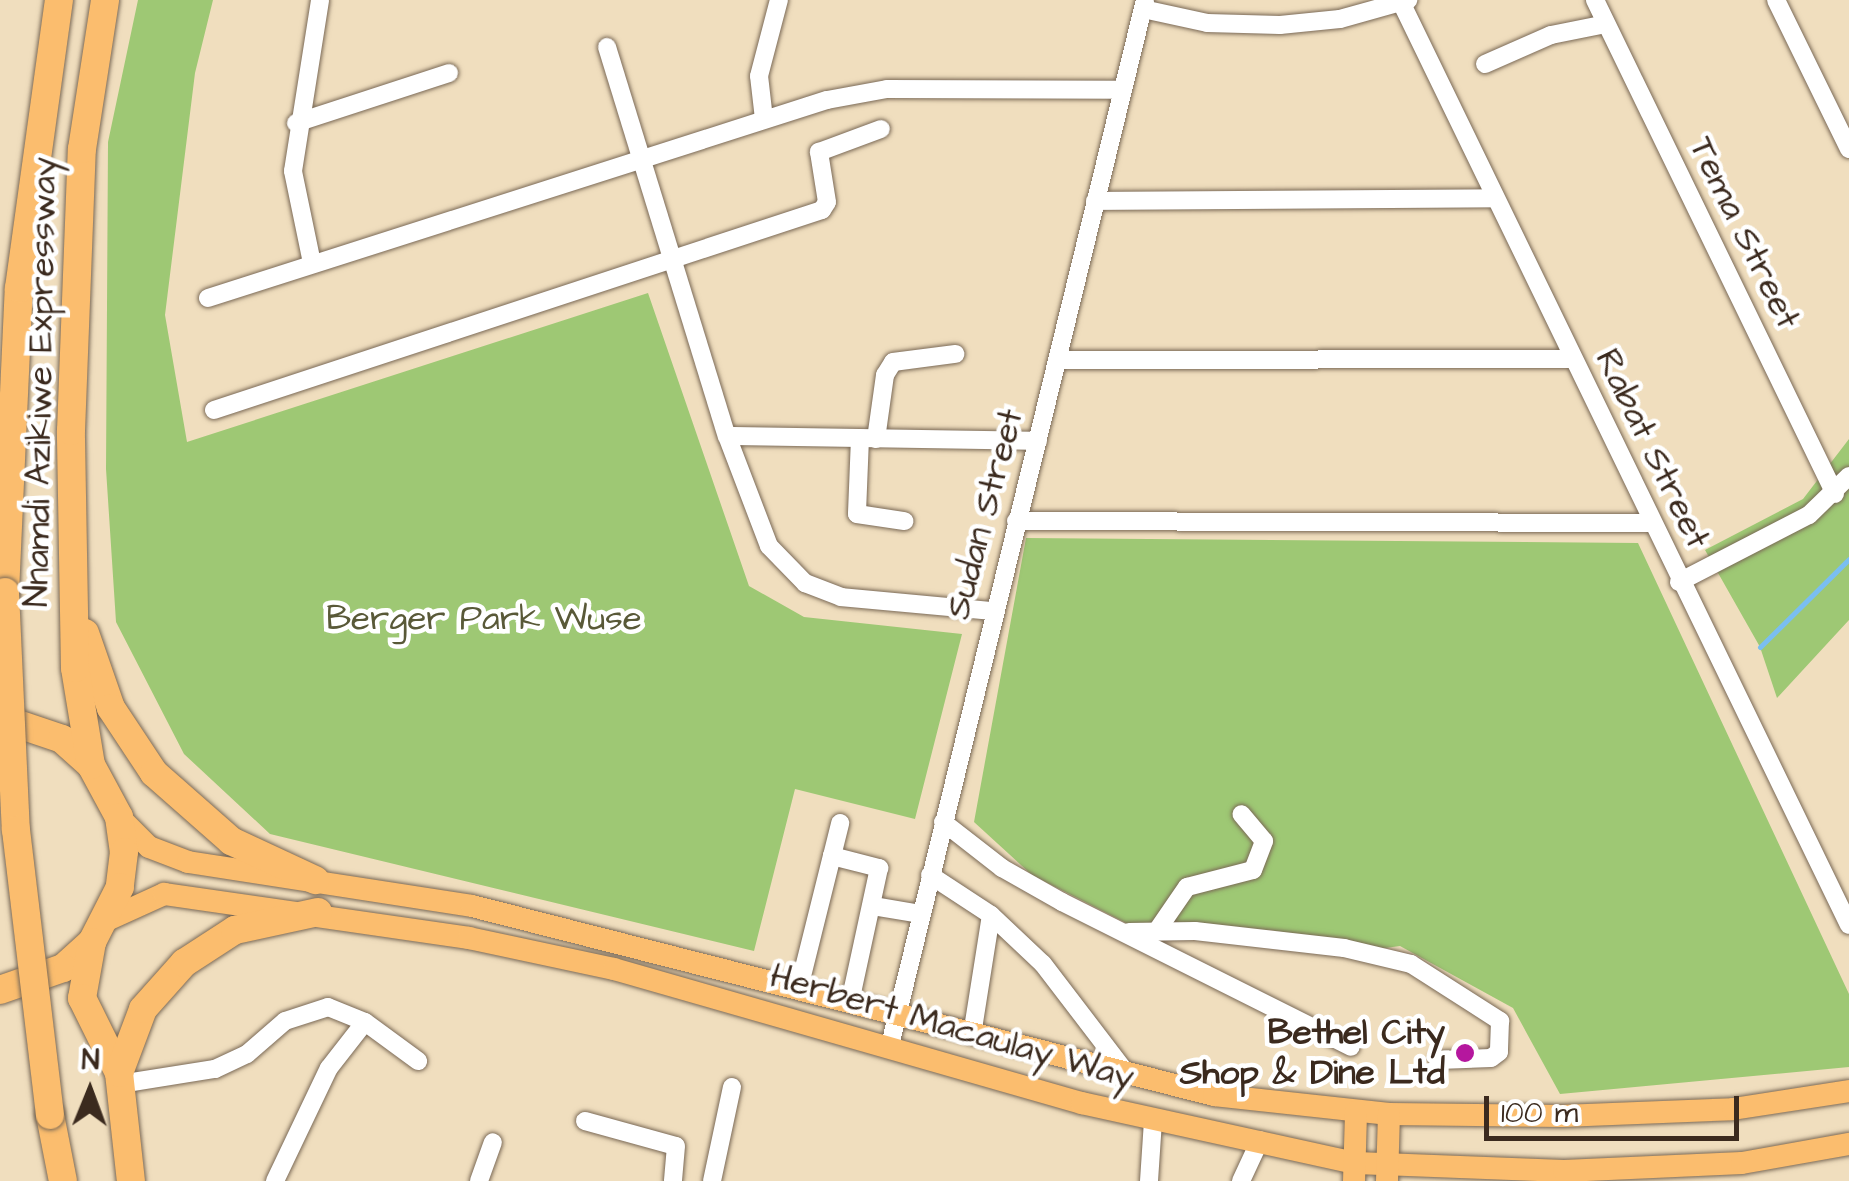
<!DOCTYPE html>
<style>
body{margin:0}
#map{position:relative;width:1849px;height:1181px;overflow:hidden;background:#f0debe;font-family:"Architects Daughter",sans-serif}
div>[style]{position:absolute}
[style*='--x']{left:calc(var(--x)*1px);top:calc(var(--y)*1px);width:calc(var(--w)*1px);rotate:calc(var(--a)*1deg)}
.green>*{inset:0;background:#9ec874}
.stream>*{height:5px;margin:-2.5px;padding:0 2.5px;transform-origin:2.5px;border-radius:2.5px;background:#7abef1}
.roads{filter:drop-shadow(0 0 2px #7a6956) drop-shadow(0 0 2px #7a6956)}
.minor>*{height:18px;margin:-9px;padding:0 9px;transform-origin:9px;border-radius:9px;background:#fff}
.major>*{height:22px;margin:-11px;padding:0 11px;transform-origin:11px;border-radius:11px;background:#fbbd6e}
.highway>*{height:28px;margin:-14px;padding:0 14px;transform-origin:14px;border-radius:14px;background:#fbbd6e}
.bridges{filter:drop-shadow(0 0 2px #7a6956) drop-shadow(0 0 2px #7a6956)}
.highway-bridge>*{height:28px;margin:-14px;padding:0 14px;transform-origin:14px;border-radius:14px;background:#fbbd6e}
.dots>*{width:28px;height:28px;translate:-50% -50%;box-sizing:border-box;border:5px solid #fff;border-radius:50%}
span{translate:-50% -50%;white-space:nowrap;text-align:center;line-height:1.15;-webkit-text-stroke:9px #fff;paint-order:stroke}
.street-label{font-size:35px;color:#3b2a1e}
.park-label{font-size:35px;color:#595938}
.poi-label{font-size:35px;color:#3b2a1e;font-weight:700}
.right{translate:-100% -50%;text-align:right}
.north{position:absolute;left:40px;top:1041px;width:100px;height:100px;-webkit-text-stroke:8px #fff;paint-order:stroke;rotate:1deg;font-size:28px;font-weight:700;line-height:40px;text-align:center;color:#3b2a1e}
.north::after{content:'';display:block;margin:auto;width:35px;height:45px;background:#3b2a1e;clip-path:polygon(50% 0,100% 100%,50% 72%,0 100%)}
.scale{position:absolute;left:1484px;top:1096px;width:255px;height:45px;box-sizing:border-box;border:5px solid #3b2a1e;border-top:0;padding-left:12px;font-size:30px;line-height:35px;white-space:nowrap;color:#3b2a1e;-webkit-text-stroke:8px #fff;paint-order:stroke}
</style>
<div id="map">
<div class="green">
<div style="clip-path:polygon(138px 0,213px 0,195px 73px,165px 315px,187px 442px,648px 293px,749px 586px,804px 617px,962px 634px,915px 819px,795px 789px,754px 951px,270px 834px,184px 754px,116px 622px,106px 469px,108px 142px)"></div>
<div style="clip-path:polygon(1849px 439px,1849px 620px,1777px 698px,1760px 647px,1705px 550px,1803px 499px)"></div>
<div style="clip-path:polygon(1026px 538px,1638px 543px,1849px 994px,1849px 1067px,1560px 1094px,1513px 1008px,1400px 946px,1378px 949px,1270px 930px,1140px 930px,1032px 875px,974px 822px)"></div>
</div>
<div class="stream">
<div style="--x:1760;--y:647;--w:125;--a:-44.7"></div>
</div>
<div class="roads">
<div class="minor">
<div style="--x:1400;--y:0;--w:1028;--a:64.11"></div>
<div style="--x:1595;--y:0;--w:549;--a:64.09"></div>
<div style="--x:1776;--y:0;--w:166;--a:63.9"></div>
<div style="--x:1143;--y:9;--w:66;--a:12.3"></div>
<div style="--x:1207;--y:23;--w:73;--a:1.6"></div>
<div style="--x:1280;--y:25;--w:60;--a:-5.7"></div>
<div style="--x:1340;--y:19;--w:71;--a:-15.6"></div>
<div style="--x:607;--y:47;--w:407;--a:72.9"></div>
<div style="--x:727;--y:436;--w:118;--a:69.1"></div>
<div style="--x:769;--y:546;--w:52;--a:45.8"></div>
<div style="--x:805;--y:583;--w:39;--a:21"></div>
<div style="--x:841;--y:597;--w:152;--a:5.3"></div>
<div style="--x:1485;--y:64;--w:72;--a:-23.7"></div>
<div style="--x:1551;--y:35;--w:56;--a:-11.3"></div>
<div style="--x:764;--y:119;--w:43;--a:-96.6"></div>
<div style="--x:759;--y:76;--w:79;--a:-75.3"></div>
<div style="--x:296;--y:123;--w:161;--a:-18.1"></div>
<div style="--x:1095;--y:201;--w:400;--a:-0.4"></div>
<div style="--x:312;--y:263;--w:94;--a:-101.7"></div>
<div style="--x:293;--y:171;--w:173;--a:-81"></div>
<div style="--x:208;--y:298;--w:650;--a:-17.74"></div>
<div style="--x:827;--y:100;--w:61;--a:-10.4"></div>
<div style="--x:887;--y:89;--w:235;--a:0.2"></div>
<div style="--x:1059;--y:360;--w:513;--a:-0.11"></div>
<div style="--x:214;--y:410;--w:640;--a:-18.21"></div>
<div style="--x:822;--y:210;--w:9;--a:-58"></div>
<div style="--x:827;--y:202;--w:51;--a:-99.1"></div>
<div style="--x:819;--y:152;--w:66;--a:-20.4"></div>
<div style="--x:727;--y:436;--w:311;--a:0.9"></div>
<div style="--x:860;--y:438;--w:76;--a:92.3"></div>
<div style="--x:857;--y:514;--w:48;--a:8.5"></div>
<div style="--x:876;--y:439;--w:65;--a:-82"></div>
<div style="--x:885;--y:375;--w:15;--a:-58"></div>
<div style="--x:893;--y:362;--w:63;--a:-7.4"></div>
<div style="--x:1016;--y:521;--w:634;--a:0.18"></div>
<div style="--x:1679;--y:582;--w:146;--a:-27.3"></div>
<div style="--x:1809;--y:515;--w:56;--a:-44.3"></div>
<div style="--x:943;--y:822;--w:75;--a:37.9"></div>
<div style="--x:1002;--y:868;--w:69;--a:29.5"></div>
<div style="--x:1062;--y:902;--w:323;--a:26.6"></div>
<div style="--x:832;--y:856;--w:34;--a:-76"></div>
<div style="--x:930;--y:875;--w:73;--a:33.3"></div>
<div style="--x:991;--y:915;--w:71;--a:43.3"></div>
<div style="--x:1043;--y:964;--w:138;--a:52.6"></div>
<div style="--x:873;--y:906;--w:49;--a:9.5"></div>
<div style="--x:1129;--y:932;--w:66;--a:-0.9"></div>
<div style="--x:1195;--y:931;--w:150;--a:6.5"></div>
<div style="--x:1344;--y:948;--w:69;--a:13.4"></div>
<div style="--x:1411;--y:964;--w:106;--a:32.6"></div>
<div style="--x:1500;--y:1021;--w:31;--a:92"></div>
<div style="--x:1499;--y:1052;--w:10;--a:143"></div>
<div style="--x:1491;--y:1058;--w:53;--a:177.8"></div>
<div style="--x:1156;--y:932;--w:55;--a:-55.4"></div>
<div style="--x:1187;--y:887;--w:68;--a:-14.4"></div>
<div style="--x:1253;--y:870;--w:31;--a:-69"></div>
<div style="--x:1264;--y:841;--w:35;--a:-130"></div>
<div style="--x:799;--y:988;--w:136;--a:-76"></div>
<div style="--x:832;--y:856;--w:49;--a:14.3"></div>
<div style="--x:879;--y:868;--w:137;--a:102.2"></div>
<div style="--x:972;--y:1035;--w:121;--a:-81"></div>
<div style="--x:890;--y:1045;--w:1076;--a:-76.29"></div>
<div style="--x:120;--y:1084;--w:96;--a:-9"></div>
<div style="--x:215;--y:1069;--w:35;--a:-25"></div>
<div style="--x:247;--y:1054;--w:50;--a:-41"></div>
<div style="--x:285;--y:1021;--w:45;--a:-18"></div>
<div style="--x:328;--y:1007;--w:40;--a:22"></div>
<div style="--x:365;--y:1022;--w:66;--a:36.3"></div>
<div style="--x:585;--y:1121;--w:94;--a:15.4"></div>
<div style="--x:676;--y:1146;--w:35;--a:95"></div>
<div style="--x:275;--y:1181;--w:125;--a:-64.5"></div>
<div style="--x:329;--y:1068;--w:58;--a:-52"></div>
<div style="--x:479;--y:1181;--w:41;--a:-70.3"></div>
<div style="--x:712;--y:1181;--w:96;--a:-78"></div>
<div style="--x:1149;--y:1181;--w:61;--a:-86.2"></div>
<div style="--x:1241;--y:1181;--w:45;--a:-65.1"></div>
</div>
<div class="major">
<div style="--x:119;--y:817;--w:42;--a:45"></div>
<div style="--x:149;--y:847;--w:42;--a:21"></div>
<div style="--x:188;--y:862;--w:287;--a:8.8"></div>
<div style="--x:472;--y:906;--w:766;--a:14.29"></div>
<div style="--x:1214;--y:1095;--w:176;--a:6.2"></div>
<div style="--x:1389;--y:1114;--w:173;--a:0.7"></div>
<div style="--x:1562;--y:1116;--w:171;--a:-2.3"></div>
<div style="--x:1733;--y:1109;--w:117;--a:-8.8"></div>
<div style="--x:107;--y:920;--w:63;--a:-24.5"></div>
<div style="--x:164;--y:894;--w:308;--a:8.2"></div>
<div style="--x:469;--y:938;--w:148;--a:12.1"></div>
<div style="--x:614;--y:969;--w:487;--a:16"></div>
<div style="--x:1082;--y:1103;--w:280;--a:12.4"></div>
<div style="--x:1356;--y:1163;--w:208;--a:2.2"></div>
<div style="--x:1564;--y:1171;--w:178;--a:-2.6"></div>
<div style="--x:1742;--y:1163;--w:109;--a:-10.1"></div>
<div style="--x:1354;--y:1181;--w:69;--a:-88.3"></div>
<div style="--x:1387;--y:1181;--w:67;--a:-88.3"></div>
</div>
<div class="highway">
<div style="--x:5;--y:592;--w:304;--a:-87.4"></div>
<div style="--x:19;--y:288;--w:291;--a:-82.1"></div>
<div style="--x:85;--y:633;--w:79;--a:70.9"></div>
<div style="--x:111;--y:708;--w:78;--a:56.5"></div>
<div style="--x:154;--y:773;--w:103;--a:41.4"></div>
<div style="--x:231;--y:841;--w:93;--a:24.9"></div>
<div style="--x:0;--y:718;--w:65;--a:18.7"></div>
<div style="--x:62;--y:739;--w:39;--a:42"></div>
<div style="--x:91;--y:765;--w:59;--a:61.7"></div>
<div style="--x:119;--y:817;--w:35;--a:82"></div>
<div style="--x:124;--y:852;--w:35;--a:97"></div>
<div style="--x:120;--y:887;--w:62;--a:117"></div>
<div style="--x:92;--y:942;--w:39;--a:138"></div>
<div style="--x:63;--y:968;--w:67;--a:160.8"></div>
<div style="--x:91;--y:765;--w:98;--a:-99.4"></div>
<div style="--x:75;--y:668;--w:237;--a:-91"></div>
<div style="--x:71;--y:431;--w:282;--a:-87.8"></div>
<div style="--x:82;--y:149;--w:151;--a:-81.2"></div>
<div style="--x:92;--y:942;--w:57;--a:100.1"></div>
<div style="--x:82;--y:998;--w:84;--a:63.7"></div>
<div style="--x:119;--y:1073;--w:109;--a:83.7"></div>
<div style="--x:119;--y:1073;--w:68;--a:-69.4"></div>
<div style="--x:143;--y:1009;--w:62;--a:-48.3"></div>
<div style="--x:184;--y:963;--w:61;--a:-32.9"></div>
<div style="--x:235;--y:930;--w:85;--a:-12.2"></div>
<div style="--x:50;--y:1115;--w:67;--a:78.9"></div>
</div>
</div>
<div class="bridges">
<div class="highway-bridge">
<div style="--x:5;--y:592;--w:238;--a:87.4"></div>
<div style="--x:16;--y:830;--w:287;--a:83.2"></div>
</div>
</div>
<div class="dots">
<div style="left:1465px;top:1053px;background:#b5179e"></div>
</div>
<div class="street-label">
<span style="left:1744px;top:233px;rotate:64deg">Tema Street</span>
<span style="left:41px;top:382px;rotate:-89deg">Nnamdi Azikiwe Expressway</span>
<span style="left:1652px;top:449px;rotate:64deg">Rabat Street</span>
<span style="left:985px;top:514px;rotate:-75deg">Sudan Street</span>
<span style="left:952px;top:1027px;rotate:16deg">Herbert Macaulay Way</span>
</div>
<div class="park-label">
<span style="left:484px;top:619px">Berger Park Wuse</span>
</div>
<div class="poi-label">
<span class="right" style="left:1445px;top:1053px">Bethel City<br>Shop &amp; Dine Ltd</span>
</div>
<div class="north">N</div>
<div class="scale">100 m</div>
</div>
